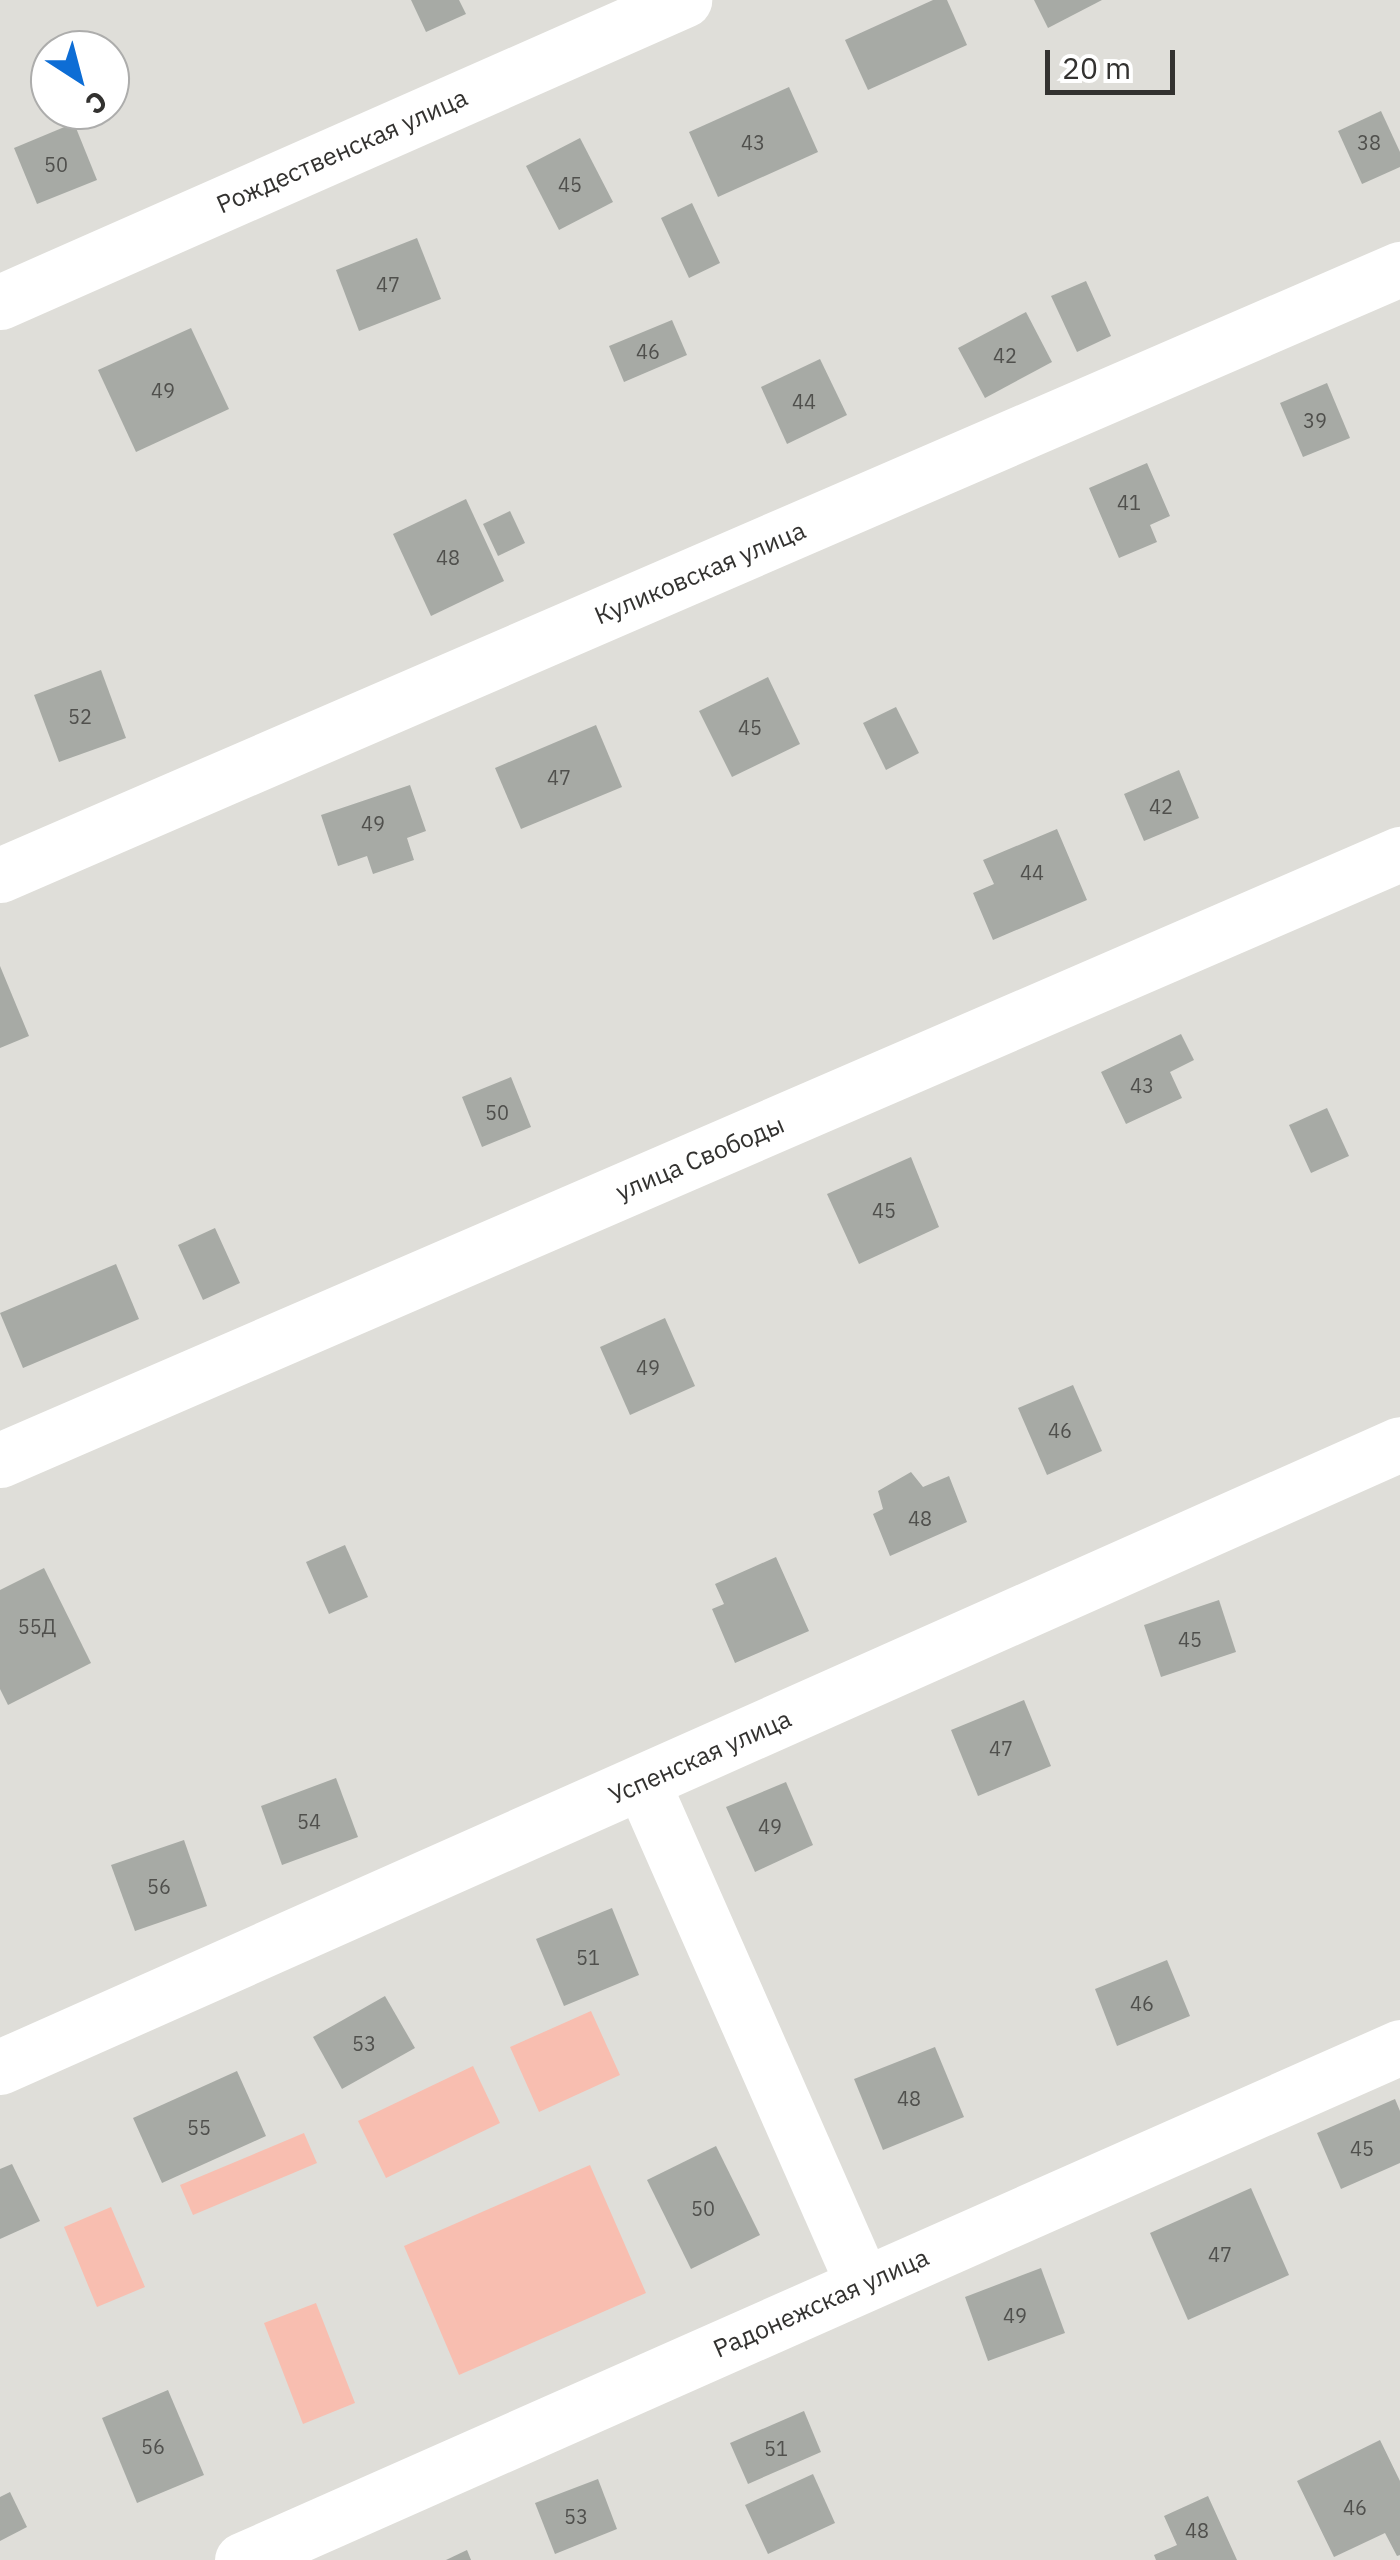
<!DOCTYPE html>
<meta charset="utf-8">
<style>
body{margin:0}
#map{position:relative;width:1400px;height:2560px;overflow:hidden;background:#dfded9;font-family:"IBM Plex Sans",sans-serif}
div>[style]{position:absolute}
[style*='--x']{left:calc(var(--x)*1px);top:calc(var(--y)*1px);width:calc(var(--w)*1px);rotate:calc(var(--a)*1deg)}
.green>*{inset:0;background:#f8beb0}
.building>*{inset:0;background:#a7aaa5}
.minor>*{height:55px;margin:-27.5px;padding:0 27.5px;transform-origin:27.5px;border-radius:27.5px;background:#fff}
span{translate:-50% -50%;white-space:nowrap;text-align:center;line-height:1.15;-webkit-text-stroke:9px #fff;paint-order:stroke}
.number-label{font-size:20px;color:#50504d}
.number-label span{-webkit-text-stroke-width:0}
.street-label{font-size:25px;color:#333230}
.north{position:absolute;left:30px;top:30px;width:100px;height:100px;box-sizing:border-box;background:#fff;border:2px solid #adadac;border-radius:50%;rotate:144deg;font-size:28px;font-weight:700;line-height:40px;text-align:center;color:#333230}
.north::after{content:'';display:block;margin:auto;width:35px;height:45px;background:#0d6dd5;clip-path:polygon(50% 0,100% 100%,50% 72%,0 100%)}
.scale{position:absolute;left:1045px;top:50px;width:130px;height:45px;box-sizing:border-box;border:5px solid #333230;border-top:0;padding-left:12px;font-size:30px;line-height:35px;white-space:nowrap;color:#333230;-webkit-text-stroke:8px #fff;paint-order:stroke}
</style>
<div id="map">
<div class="green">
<div style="clip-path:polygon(591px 2011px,620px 2075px,539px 2112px,510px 2047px)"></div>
<div style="clip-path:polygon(473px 2066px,500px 2123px,386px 2178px,358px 2121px)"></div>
<div style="clip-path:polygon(304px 2133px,317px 2163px,193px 2215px,180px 2185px)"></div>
<div style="clip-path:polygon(590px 2165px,646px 2293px,459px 2375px,404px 2246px)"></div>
<div style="clip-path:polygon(111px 2207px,145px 2287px,97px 2307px,64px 2227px)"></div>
<div style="clip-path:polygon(316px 2303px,355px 2403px,303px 2424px,264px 2323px)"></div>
</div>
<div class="building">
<div style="clip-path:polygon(411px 0,459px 0,466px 14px,426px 32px)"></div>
<div style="clip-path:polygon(933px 0,947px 0,967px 45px,868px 90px,845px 40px)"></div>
<div style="clip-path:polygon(1034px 0,1102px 0,1048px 28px)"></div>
<div style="clip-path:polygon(789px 87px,818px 152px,718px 197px,689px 132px)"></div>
<div style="clip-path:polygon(1381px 111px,1400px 152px,1400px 167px,1362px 184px,1338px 131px)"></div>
<div style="clip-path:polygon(74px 123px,97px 180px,37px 204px,14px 148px)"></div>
<div style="clip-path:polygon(580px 138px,613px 202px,559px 230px,526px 166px)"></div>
<div style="clip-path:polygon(692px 203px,720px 263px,689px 278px,661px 218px)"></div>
<div style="clip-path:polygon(417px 238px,441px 299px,359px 331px,336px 270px)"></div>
<div style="clip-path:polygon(1086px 281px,1111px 336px,1077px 352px,1051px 296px)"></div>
<div style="clip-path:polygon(1026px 312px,1052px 362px,985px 398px,958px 348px)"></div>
<div style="clip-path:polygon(672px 320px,687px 355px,624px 382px,609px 346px)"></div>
<div style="clip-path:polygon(191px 328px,229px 409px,136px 452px,98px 370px)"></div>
<div style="clip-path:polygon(820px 359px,847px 415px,787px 444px,761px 387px)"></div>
<div style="clip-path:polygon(1327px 383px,1350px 438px,1303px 457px,1280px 403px)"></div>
<div style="clip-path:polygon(1147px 463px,1170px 516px,1150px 525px,1157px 542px,1119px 558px,1089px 488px)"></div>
<div style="clip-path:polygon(466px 499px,504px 581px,431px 616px,393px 534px)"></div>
<div style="clip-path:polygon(510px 511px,525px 543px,498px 556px,483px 524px)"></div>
<div style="clip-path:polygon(101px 670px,126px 738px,59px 762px,34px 695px)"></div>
<div style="clip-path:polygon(768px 677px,800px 744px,732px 777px,699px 711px)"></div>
<div style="clip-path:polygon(896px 707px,919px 753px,886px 770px,863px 723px)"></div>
<div style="clip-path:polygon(596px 725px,622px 787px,521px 829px,495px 768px)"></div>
<div style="clip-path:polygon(1179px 770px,1199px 818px,1144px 841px,1124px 794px)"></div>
<div style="clip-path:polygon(410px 785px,426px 831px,407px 838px,414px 860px,373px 874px,367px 856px,338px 866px,321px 815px)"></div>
<div style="clip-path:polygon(1057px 829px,1087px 900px,993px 940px,973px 893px,994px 884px,983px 860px)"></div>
<div style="clip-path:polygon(0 966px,29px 1036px,0 1048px)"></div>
<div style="clip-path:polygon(1181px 1034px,1194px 1060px,1170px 1072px,1182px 1098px,1126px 1124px,1101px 1072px)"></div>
<div style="clip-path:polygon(511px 1077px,531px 1127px,482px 1147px,462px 1097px)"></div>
<div style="clip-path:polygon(1327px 1108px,1349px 1156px,1311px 1173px,1289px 1125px)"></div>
<div style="clip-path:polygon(911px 1157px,939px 1227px,859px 1264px,827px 1194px)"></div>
<div style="clip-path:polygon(215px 1228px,240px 1283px,203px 1300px,178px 1245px)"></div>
<div style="clip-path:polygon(116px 1264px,139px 1319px,23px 1368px,0 1313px)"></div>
<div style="clip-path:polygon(665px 1318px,695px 1386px,630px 1415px,600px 1347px)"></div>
<div style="clip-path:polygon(1073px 1385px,1102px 1451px,1047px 1475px,1018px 1408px)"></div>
<div style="clip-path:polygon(911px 1472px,923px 1487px,949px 1476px,967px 1522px,890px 1556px,873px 1514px,883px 1509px,878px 1491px)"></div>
<div style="clip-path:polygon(345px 1545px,368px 1597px,329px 1614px,306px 1562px)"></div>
<div style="clip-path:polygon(776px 1557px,809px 1631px,735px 1663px,712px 1609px,724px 1604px,715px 1584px)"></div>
<div style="clip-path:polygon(44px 1568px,91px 1663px,8px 1705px,0 1689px,0 1590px)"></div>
<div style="clip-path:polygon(1219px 1600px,1236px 1652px,1161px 1677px,1144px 1625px)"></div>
<div style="clip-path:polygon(1024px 1700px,1051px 1766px,978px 1796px,951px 1730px)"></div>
<div style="clip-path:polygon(336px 1778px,358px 1837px,282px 1865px,261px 1806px)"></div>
<div style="clip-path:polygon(786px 1782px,813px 1845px,755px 1872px,726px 1807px)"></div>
<div style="clip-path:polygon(184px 1840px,207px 1906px,135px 1931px,111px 1865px)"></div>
<div style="clip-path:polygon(612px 1908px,639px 1975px,564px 2006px,536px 1939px)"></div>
<div style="clip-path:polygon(1167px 1960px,1190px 2016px,1117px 2046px,1095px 1989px)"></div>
<div style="clip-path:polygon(385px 1996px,415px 2048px,342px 2089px,313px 2037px)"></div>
<div style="clip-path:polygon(935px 2047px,964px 2117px,883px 2150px,854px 2079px)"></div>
<div style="clip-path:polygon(237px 2071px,266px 2136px,162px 2183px,133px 2118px)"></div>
<div style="clip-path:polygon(1395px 2099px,1400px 2111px,1400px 2163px,1341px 2189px,1317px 2133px)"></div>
<div style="clip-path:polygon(716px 2146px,760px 2235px,691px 2269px,647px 2180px)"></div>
<div style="clip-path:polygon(12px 2164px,40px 2221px,0 2239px,0 2169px)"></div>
<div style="clip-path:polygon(1251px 2188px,1289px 2275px,1188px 2320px,1150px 2233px)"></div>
<div style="clip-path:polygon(1041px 2268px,1065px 2333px,988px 2361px,965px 2297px)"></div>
<div style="clip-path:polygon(168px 2390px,204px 2475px,137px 2503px,102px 2418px)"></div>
<div style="clip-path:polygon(804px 2411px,821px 2452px,748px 2484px,730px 2443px)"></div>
<div style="clip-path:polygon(1380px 2440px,1400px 2481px,1400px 2555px,1397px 2556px,1385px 2533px,1334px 2557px,1297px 2481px)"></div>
<div style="clip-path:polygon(813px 2474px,835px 2523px,768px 2554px,745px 2505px)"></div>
<div style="clip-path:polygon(598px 2479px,617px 2529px,555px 2554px,535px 2503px)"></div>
<div style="clip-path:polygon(10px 2492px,27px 2527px,0 2541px,0 2497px)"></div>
<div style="clip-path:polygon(1208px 2496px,1237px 2560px,1156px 2560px,1154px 2555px,1177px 2545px,1164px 2516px)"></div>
<div style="clip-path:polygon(467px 2550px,471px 2560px,446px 2560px)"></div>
</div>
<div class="minor">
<div style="--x:0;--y:302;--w:748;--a:-23.82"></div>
<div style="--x:0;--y:875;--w:1526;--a:-23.41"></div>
<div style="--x:0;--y:1460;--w:1526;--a:-23.41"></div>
<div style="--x:642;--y:1782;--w:548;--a:66.24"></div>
<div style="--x:0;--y:2067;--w:1532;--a:-23.99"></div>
<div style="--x:242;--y:2560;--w:1267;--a:-23.89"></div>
</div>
<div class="number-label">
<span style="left:753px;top:142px">43</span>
<span style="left:1369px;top:142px">38</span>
<span style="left:56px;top:164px">50</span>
<span style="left:570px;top:184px">45</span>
<span style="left:388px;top:284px">47</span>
<span style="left:648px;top:351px">46</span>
<span style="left:1005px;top:355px">42</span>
<span style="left:163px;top:390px">49</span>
<span style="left:804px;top:401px">44</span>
<span style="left:1315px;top:420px">39</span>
<span style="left:1129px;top:502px">41</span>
<span style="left:448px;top:557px">48</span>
<span style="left:80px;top:716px">52</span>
<span style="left:750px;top:727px">45</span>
<span style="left:559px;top:777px">47</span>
<span style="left:1161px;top:806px">42</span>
<span style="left:373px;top:823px">49</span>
<span style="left:1032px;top:872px">44</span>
<span style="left:1142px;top:1085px">43</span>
<span style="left:497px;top:1112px">50</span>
<span style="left:884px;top:1210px">45</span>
<span style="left:648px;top:1367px">49</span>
<span style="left:1060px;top:1430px">46</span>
<span style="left:920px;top:1518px">48</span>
<span style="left:37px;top:1626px">55Д</span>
<span style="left:1190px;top:1639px">45</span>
<span style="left:1001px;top:1748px">47</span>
<span style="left:309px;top:1821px">54</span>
<span style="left:770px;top:1826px">49</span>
<span style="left:159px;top:1886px">56</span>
<span style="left:588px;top:1957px">51</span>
<span style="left:1142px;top:2003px">46</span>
<span style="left:364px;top:2043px">53</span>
<span style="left:909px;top:2098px">48</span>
<span style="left:199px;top:2127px">55</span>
<span style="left:1362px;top:2148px">45</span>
<span style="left:703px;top:2208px">50</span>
<span style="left:1220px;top:2254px">47</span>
<span style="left:1015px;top:2315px">49</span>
<span style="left:153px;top:2446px">56</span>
<span style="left:776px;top:2448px">51</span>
<span style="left:1355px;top:2507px">46</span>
<span style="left:576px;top:2516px">53</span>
<span style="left:1197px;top:2530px">48</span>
</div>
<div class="street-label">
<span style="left:342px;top:151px;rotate:-24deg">Рождественская улица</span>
<span style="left:700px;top:573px;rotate:-23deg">Куликовская улица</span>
<span style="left:700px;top:1158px;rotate:-23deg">улица Свободы</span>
<span style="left:700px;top:1757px;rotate:-24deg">Успенская улица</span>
<span style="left:821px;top:2303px;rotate:-24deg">Радонежская улица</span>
</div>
<div class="north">С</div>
<div class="scale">20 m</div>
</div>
